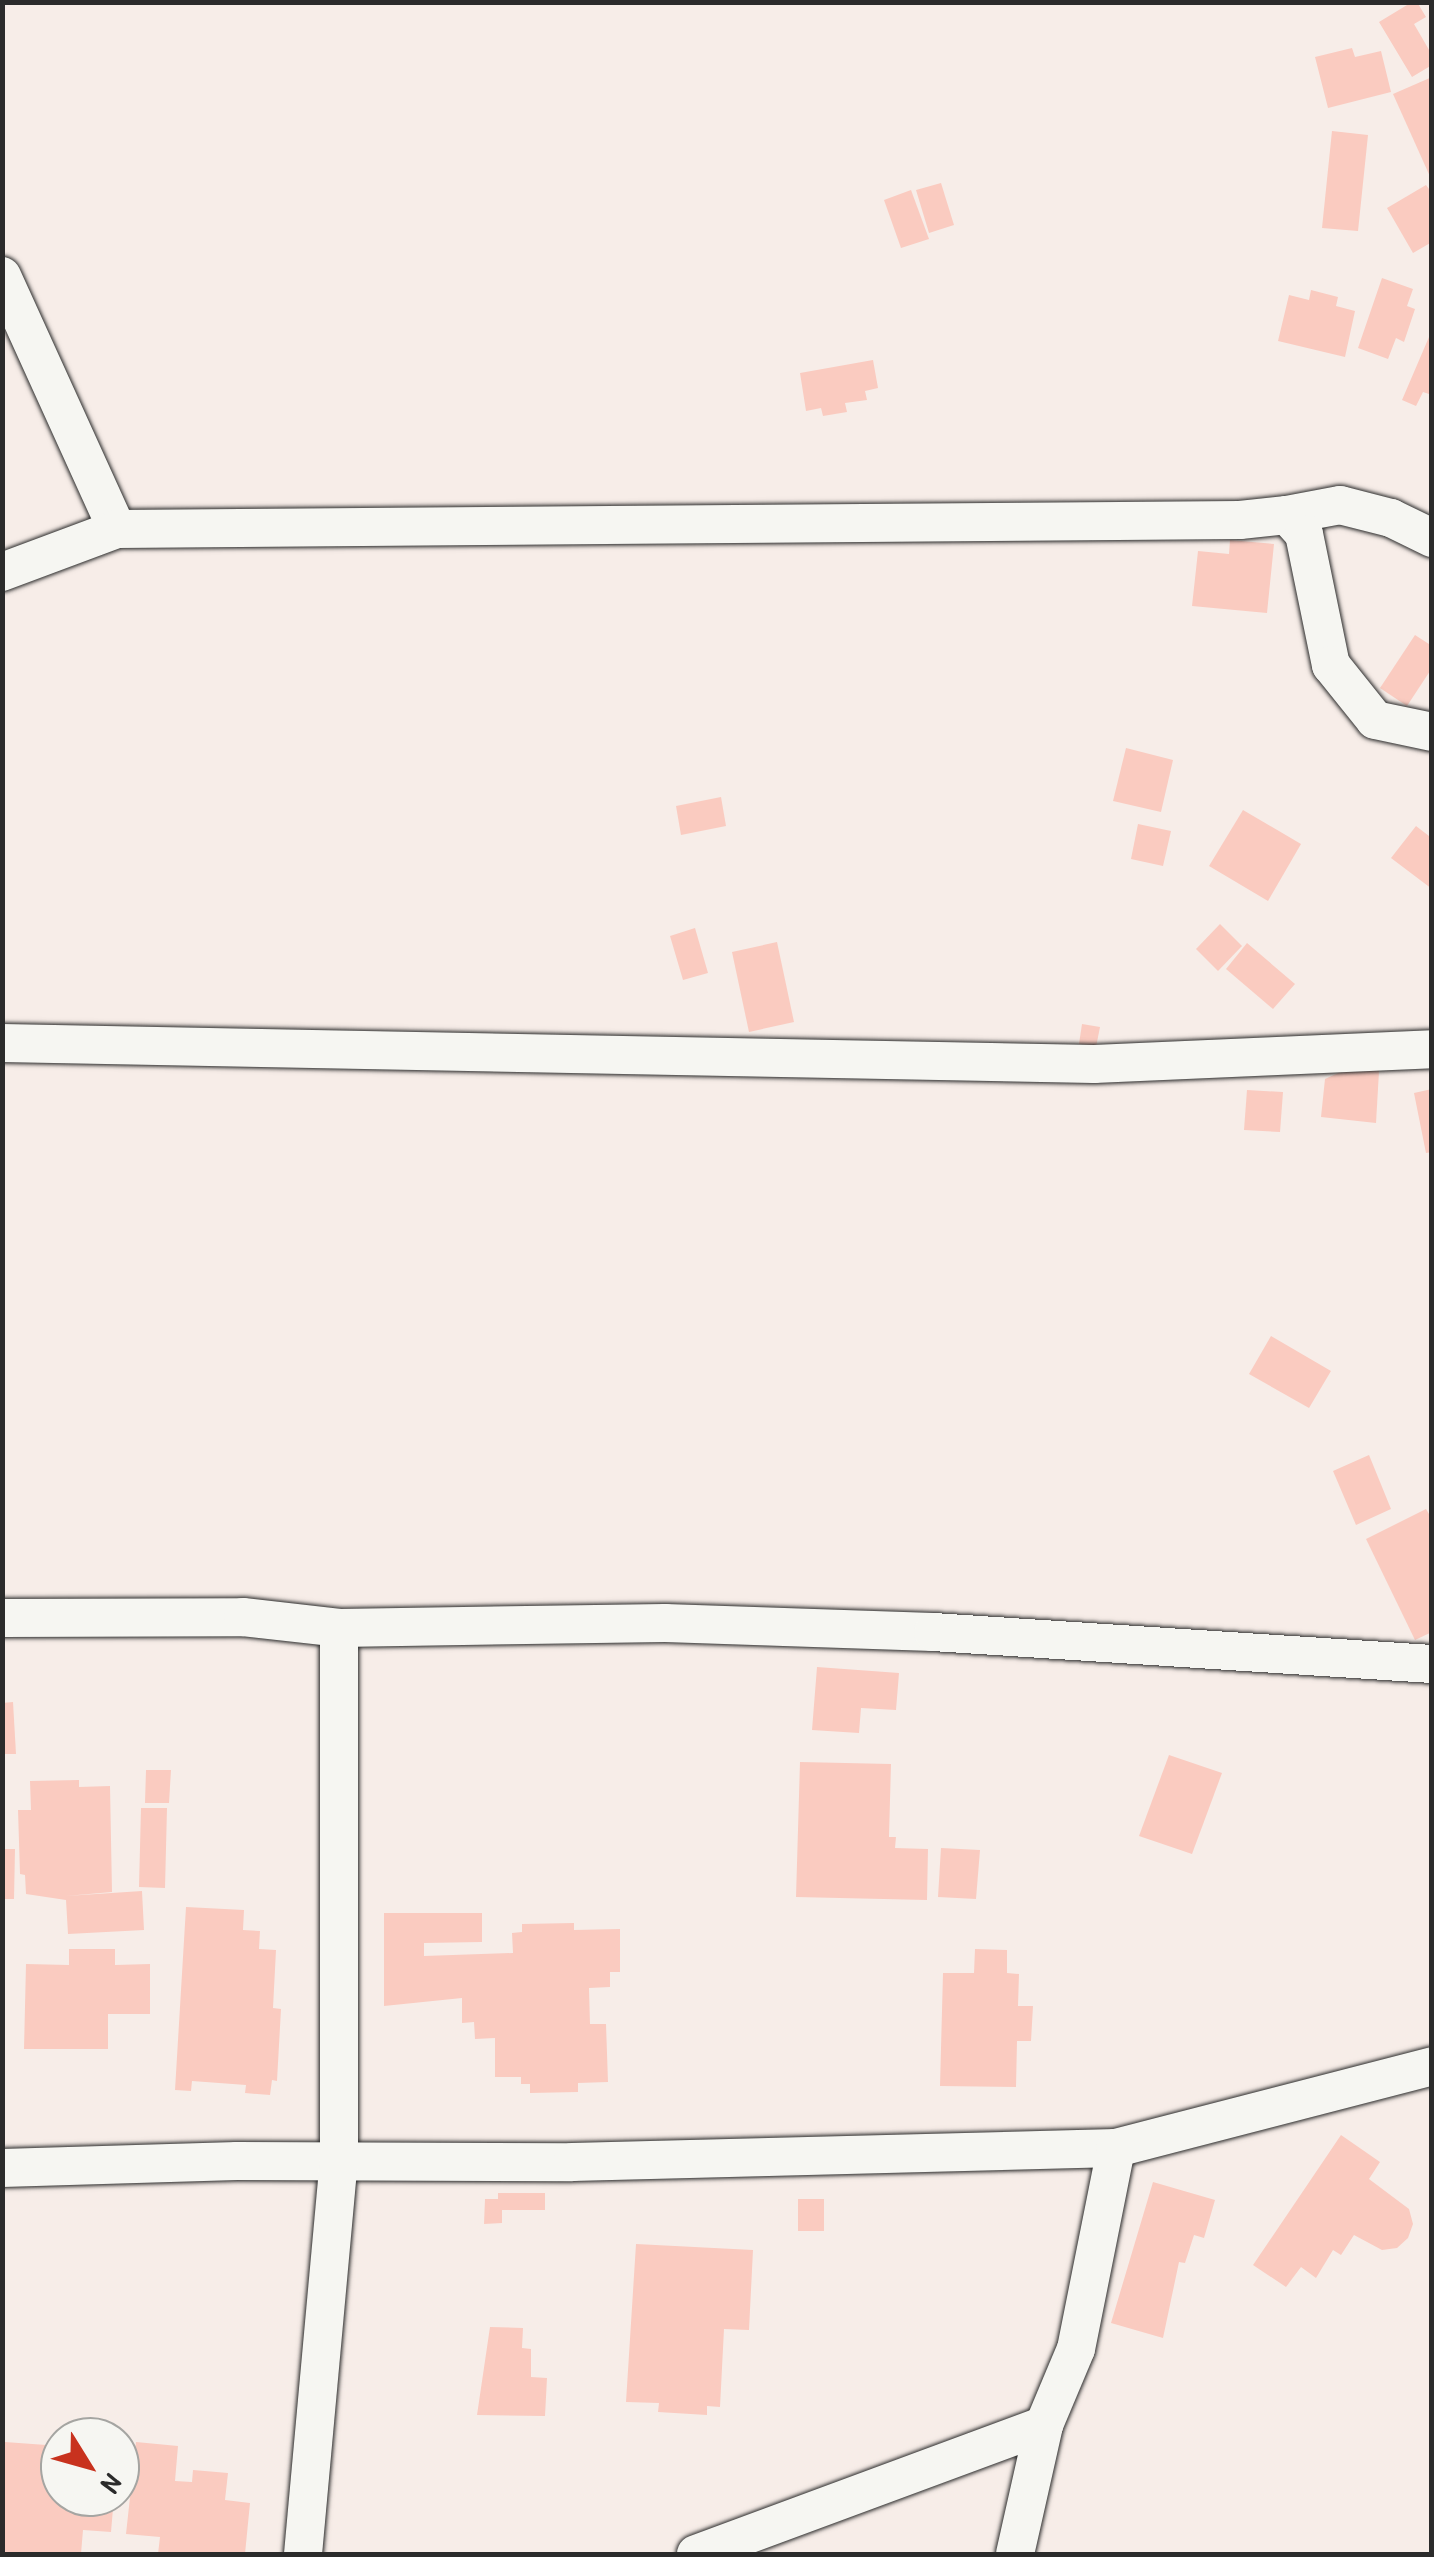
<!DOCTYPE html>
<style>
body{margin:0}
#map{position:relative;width:1434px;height:2557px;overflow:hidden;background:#f7ede8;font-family:"Patrick Hand",sans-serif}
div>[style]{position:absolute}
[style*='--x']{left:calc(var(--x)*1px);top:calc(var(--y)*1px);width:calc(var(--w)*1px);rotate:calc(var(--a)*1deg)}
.building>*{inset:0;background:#facbc0}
.roads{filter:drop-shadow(0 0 2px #2b2b2b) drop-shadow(0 0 2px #2b2b2b)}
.street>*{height:38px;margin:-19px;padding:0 19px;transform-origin:19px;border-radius:19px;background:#f6f6f2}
span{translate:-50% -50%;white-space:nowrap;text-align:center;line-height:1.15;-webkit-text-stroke:8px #f6f6f2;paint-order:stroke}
.frame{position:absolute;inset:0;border:5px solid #2b2b2b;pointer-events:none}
.north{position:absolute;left:40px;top:2417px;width:100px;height:100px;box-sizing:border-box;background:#f6f6f2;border:2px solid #a5a5a2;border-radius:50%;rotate:127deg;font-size:28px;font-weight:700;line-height:40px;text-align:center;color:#2b2b2b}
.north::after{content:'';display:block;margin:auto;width:35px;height:45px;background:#c8321e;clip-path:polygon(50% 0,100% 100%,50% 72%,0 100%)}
</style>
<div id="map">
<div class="building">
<div style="clip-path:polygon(1412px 2px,1417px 2px,1426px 17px,1414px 24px,1432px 55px,1432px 65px,1412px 77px,1379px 22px)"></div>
<div style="clip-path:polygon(1352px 48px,1355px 57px,1381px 51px,1391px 92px,1328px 108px,1315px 57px)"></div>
<div style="clip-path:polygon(1432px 77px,1432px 181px,1393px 94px)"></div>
<div style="clip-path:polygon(1332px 131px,1368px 135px,1358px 231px,1322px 228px)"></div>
<div style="clip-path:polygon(941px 183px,954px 225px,929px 233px,916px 190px)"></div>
<div style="clip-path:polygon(1426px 185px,1432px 193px,1432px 242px,1413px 253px,1387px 208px)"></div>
<div style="clip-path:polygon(911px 190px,929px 239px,901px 248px,884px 200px)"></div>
<div style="clip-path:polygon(1382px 278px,1413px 289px,1407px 306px,1415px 309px,1404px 342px,1396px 338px,1388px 359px,1358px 348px)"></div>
<div style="clip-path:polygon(1311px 290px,1338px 297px,1336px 306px,1355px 311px,1345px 357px,1278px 341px,1289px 295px,1309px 300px)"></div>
<div style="clip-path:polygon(1432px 330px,1432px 395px,1423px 392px,1416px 406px,1402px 400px)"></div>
<div style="clip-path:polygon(873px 360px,878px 388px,865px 391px,867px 400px,845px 403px,847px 412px,823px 416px,821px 408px,806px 411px,800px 373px)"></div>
<div style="clip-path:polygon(1230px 540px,1274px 544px,1267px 613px,1192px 606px,1198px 551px,1229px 554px)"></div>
<div style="clip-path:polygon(1415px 635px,1432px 646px,1432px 668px,1407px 706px,1380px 688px)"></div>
<div style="clip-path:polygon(1126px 748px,1173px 760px,1161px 812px,1113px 801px)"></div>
<div style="clip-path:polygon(721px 797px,726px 826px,681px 835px,676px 806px)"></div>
<div style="clip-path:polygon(1243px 810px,1301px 844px,1268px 901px,1209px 866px)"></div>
<div style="clip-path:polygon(1138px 824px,1171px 831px,1163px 866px,1131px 859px)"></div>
<div style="clip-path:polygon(1416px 826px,1429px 836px,1432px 833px,1432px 889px,1391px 858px)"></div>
<div style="clip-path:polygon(1220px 924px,1242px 946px,1218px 971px,1196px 949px)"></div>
<div style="clip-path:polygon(695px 928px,708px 973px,683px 980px,670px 936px)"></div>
<div style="clip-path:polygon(777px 942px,794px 1022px,749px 1032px,732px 952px)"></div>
<div style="clip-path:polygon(1247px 943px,1295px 984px,1273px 1009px,1226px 969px)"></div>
<div style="clip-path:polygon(1082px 1024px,1100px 1027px,1096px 1047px,1079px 1044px)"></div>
<div style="clip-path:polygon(1380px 1054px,1376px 1123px,1321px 1117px,1325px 1079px)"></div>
<div style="clip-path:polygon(1432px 1089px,1432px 1152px,1426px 1153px,1414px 1093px)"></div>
<div style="clip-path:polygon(1247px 1090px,1283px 1092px,1280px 1132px,1244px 1130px)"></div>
<div style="clip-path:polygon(1271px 1336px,1331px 1371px,1309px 1408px,1249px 1374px)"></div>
<div style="clip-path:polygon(1369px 1455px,1391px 1509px,1356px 1525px,1333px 1471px)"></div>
<div style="clip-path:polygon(1426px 1509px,1432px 1519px,1432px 1632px,1415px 1640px,1366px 1539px)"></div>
<div style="clip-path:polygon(817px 1667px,899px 1673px,896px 1710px,861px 1708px,859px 1733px,812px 1730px)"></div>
<div style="clip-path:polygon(13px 1702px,16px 1754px,2px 1754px,2px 1703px)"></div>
<div style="clip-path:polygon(1169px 1755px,1222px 1773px,1192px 1854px,1139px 1836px)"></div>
<div style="clip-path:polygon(800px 1762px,891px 1764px,889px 1837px,896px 1837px,895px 1848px,928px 1849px,927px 1900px,796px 1897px)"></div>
<div style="clip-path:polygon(146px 1770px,171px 1770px,169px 1803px,145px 1803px)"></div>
<div style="clip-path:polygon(79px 1780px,79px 1787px,110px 1786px,112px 1892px,66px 1896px,142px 1891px,144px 1930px,68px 1934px,66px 1900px,26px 1894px,25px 1875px,20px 1874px,18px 1810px,31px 1810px,30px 1781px)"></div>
<div style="clip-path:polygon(141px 1808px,167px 1808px,165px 1888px,139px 1887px)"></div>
<div style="clip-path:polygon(941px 1848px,980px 1850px,976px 1899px,938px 1897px)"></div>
<div style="clip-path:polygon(2px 1849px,15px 1849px,14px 1899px,2px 1899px)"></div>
<div style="clip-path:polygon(186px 1907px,244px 1910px,243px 1930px,260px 1931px,259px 1949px,276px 1950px,273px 2008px,281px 2009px,277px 2081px,272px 2080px,270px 2095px,245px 2093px,246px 2085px,192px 2081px,191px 2091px,175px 2090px)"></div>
<div style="clip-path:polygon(384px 1913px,482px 1913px,482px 1942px,424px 1943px,424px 1956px,513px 1953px,512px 1933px,522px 1932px,522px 1924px,574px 1923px,574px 1930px,620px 1929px,620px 1972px,610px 1972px,610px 1987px,589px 1988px,590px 2024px,606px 2024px,608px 2082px,578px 2083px,578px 2092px,530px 2093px,530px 2084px,521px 2084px,521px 2077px,495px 2077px,495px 2038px,475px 2039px,474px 2022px,462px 2023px,462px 1998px,384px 2006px)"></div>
<div style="clip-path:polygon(69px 1949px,115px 1949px,115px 1965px,150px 1964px,150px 2014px,108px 2014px,108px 2049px,24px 2049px,26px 1964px,69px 1965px)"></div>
<div style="clip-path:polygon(975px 1949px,1007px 1950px,1007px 1973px,1019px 1974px,1018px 2006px,1033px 2006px,1031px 2041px,1017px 2041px,1016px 2087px,940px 2086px,943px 1973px,974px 1973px)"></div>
<div style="clip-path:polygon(1341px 2135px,1380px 2162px,1369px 2179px,1409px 2209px,1413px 2224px,1408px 2238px,1397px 2248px,1382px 2250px,1354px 2235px,1341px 2255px,1333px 2250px,1316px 2278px,1301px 2267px,1286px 2287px,1253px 2265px)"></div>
<div style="clip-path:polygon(1153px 2182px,1215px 2200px,1204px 2238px,1194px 2235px,1185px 2263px,1179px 2262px,1163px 2338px,1111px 2323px)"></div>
<div style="clip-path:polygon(498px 2193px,545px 2193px,545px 2210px,502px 2210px,502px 2223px,484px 2224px,485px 2199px,498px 2199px)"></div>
<div style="clip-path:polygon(798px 2199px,824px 2199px,824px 2231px,798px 2231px)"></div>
<div style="clip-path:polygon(636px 2244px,753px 2250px,749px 2330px,724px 2329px,720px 2407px,707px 2406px,707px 2415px,658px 2412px,659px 2403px,626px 2402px)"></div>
<div style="clip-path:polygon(490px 2327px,523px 2328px,522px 2348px,531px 2349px,531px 2377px,547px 2378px,545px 2416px,477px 2415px)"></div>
<div style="clip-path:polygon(5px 2442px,60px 2446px,60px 2497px,114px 2497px,111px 2532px,83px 2530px,81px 2554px,2px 2554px)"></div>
<div style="clip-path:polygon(136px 2442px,178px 2446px,175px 2481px,192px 2482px,193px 2470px,228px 2473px,225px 2500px,250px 2503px,245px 2554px,158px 2554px,160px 2537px,126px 2534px)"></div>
</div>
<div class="roads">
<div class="street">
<div style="--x:2;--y:276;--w:278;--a:65.6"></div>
<div style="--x:117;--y:529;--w:123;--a:159.5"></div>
<div style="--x:1287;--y:515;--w:54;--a:-10.7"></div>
<div style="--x:1340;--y:505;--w:53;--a:14.3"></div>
<div style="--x:1391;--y:518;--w:46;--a:26"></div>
<div style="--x:117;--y:529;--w:1123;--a:-0.46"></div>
<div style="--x:1240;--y:520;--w:47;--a:-6.1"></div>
<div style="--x:1287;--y:515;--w:25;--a:48"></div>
<div style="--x:1304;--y:534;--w:134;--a:78.4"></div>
<div style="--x:1331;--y:665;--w:70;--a:51.3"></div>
<div style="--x:1375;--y:720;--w:58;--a:11.9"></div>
<div style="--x:2;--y:1043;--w:1092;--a:1.1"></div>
<div style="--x:1094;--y:1064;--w:338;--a:-2.5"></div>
<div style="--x:2;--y:1618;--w:241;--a:-0.2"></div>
<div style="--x:243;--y:1617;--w:97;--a:6.5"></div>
<div style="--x:339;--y:1628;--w:326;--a:-0.9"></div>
<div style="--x:665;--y:1623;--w:268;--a:1.9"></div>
<div style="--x:933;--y:1632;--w:500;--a:3.67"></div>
<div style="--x:2;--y:2168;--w:235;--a:-1.7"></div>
<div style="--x:237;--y:2161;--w:335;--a:0.2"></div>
<div style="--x:572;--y:2162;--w:544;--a:-1.47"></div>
<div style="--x:1116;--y:2148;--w:326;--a:-14.5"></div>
<div style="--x:303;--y:2554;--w:394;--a:-84.8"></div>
<div style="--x:339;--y:2162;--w:534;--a:-90"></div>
<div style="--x:696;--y:2554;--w:371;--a:-20.3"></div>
<div style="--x:1015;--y:2554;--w:132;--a:-77.3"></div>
<div style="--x:1044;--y:2425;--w:82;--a:-67.2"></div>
<div style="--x:1076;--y:2349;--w:205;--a:-78.7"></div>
</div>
</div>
<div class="frame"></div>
<div class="north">N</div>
</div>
